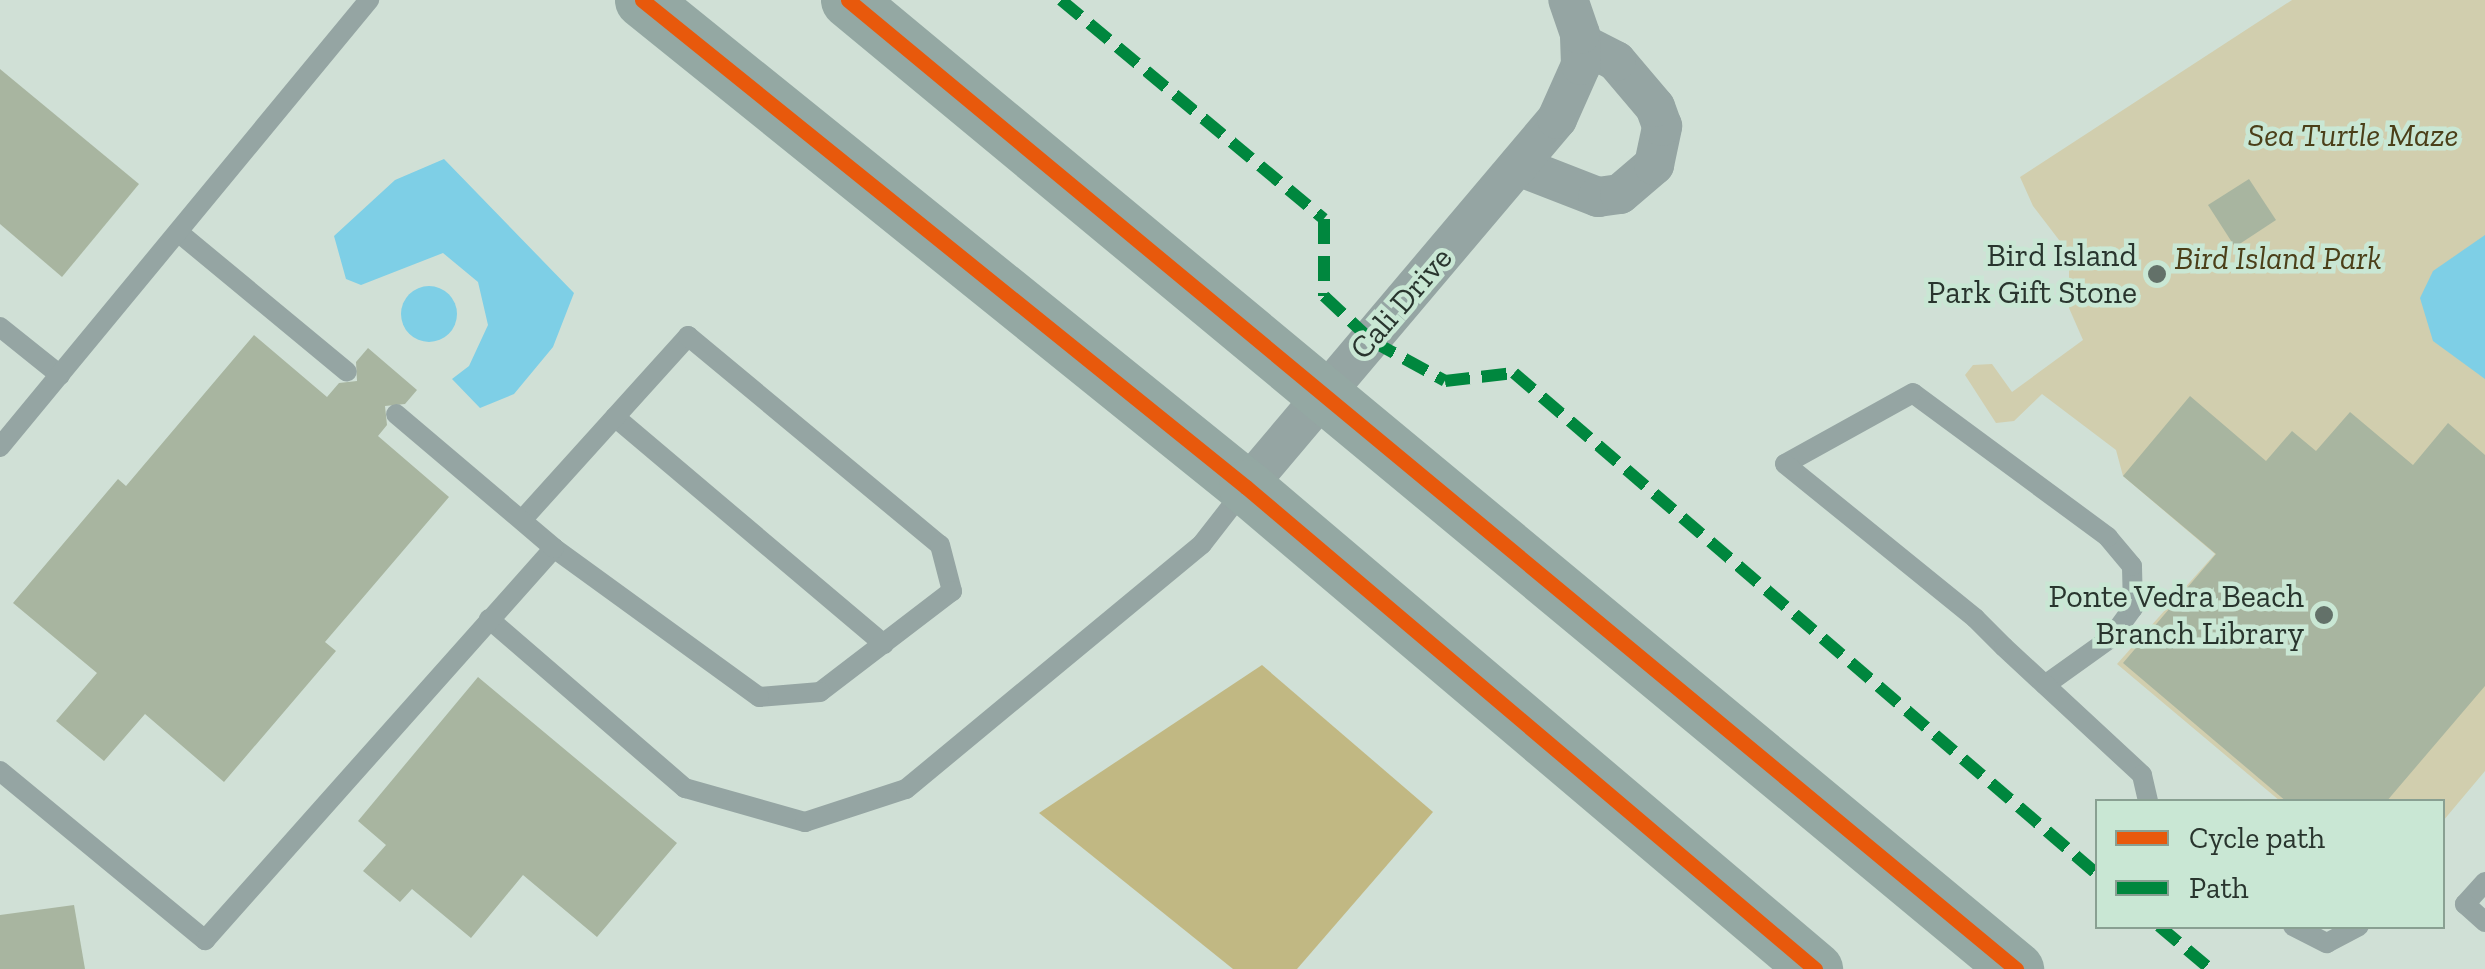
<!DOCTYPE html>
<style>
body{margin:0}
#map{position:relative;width:2485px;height:969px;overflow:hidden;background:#d0e0d6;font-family:"Zilla Slab",serif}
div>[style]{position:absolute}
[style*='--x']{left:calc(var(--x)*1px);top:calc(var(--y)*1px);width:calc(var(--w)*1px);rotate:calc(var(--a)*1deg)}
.green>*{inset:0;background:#d1ceae}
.forest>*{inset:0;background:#c1b883}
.water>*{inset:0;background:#7ecfe6}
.round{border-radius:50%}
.building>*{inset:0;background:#a8b5a0}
.service>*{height:20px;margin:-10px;padding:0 10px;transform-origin:10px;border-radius:10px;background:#95a5a3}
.minor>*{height:40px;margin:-20px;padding:0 20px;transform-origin:20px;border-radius:20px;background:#95a5a3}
.primary>*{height:55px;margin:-27.5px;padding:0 27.5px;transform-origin:27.5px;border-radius:27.5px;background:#94a8a3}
.quiet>*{height:12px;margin-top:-6px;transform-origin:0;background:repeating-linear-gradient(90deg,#00873e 0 25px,transparent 0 37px)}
.cycleway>*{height:15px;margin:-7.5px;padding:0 7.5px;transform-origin:7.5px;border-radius:7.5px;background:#e8590c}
.dots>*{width:28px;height:28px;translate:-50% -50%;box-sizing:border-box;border:5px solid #c9e7d4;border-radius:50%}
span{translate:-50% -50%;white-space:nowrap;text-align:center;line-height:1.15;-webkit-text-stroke:9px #c9e7d4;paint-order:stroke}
.park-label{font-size:32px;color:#4b3f19;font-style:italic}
.poi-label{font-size:32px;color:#29352e}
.right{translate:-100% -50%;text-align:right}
.street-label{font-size:32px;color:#29352e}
.legend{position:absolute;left:2095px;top:799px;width:350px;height:130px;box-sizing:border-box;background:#c9e7d4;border:2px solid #89a092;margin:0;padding:12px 18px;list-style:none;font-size:30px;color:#29352e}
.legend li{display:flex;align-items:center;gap:20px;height:50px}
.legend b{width:50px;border:2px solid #89a092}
</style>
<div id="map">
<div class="green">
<div style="clip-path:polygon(2292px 0,2485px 0,2485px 771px,2443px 821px,2442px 802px,2280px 801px,2117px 664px,2215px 554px,2123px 476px,2116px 450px,2042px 394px,2014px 421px,1996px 423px,1965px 375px,1973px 365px,1992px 364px,2012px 392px,2083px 340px,2069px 308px,2069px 253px,2033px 206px,2020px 177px)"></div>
</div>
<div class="forest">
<div style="clip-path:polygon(1262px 665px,1433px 812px,1297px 969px,1233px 969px,1039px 813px)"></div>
</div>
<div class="water">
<div style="clip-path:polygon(444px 159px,574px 293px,553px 347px,514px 394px,480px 408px,452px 379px,469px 366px,488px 325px,478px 282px,443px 253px,361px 285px,346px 279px,334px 236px,395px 180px)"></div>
<div style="clip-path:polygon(2485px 235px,2485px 379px,2433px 341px,2420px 298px,2433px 271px)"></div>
<div class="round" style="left:401px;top:286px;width:56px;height:56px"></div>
</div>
<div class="building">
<div style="clip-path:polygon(0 69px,139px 184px,62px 277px,0 224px)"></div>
<div style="clip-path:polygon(2249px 179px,2276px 220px,2235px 247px,2208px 205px)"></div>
<div style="clip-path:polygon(254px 335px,327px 397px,339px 383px,357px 381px,356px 362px,368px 348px,417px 390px,405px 404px,385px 406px,387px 425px,378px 436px,449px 497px,325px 642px,336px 651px,224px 782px,145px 714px,104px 761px,56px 721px,97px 673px,13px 603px,118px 479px,126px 486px)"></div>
<div style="clip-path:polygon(2190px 396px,2266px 461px,2292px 431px,2316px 451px,2350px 412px,2413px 465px,2448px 423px,2485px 455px,2485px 686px,2386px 802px,2287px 802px,2123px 663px,2216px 554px,2123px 476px)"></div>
<div style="clip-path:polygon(478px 677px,677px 843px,597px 937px,523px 875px,471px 938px,412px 889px,400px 902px,363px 871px,386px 845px,358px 821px)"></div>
<div style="clip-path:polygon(74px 905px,85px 969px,0 969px,0 915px)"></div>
</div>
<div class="service">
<div style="--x:178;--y:232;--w:219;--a:39.6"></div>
<div style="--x:0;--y:327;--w:77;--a:38.7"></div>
<div style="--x:615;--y:417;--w:352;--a:40.2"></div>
<div style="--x:0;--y:447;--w:580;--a:-50.46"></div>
<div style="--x:522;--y:520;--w:248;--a:-47.9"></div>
<div style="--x:688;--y:336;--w:327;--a:39.7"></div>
<div style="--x:940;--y:545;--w:48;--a:75.4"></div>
<div style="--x:952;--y:591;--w:166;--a:142.6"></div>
<div style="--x:820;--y:692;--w:61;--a:175.3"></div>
<div style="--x:759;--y:697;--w:253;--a:-144"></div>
<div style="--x:489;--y:619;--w:259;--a:40.8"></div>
<div style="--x:685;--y:788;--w:125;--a:15.8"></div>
<div style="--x:805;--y:822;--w:106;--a:-18.1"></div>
<div style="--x:906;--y:789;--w:384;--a:-39.6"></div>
<div style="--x:1202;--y:544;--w:68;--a:-52.1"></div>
<div style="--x:2045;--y:685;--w:81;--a:-35.5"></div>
<div style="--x:2111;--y:638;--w:37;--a:-54"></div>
<div style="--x:2133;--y:608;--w:42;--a:-91.4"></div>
<div style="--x:2132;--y:566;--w:38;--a:-130"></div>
<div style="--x:2108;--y:537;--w:242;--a:-143.6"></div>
<div style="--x:1913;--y:393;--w:146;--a:151"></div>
<div style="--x:1785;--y:464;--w:245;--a:39"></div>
<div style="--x:1975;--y:618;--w:41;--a:45"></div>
<div style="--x:2004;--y:647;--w:188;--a:42.8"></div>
<div style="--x:2142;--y:775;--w:28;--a:77"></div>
<div style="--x:0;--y:771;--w:266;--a:39.5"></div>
<div style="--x:205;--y:940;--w:525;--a:-48.32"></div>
<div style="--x:554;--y:548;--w:207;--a:-139.7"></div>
<div style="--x:2485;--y:882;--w:30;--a:132"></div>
<div style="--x:2465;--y:904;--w:27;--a:42"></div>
<div style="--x:2293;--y:926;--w:38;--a:27"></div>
<div style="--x:2327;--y:943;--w:36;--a:-28"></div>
</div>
<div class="minor">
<div style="--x:1518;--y:166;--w:86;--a:21.2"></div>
<div style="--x:1598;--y:197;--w:22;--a:-8"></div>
<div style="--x:1620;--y:194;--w:45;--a:-40.5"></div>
<div style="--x:1654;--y:165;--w:40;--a:-78"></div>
<div style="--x:1662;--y:126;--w:20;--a:-110"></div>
<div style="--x:1655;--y:107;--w:60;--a:-130.3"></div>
<div style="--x:1616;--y:61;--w:39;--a:-153"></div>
<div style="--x:1246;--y:487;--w:482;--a:-49.8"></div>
<div style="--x:1557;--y:119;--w:59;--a:-66"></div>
<div style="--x:1581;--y:65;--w:31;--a:-92"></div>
<div style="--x:1580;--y:34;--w:36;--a:-109"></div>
</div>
<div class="primary">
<div style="--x:642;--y:0;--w:776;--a:38.88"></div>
<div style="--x:1246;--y:487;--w:746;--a:40.27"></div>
<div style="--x:848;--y:0;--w:1518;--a:39.68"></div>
</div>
<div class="quiet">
<div style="--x:1061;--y:0;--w:342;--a:39.8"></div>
<div style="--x:1324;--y:219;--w:77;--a:90"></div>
<div style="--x:1324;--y:296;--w:66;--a:43.2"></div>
<div style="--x:1372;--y:341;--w:83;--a:28.7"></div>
<div style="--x:1445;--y:381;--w:69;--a:-6.6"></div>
<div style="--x:1514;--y:373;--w:770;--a:40.68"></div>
<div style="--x:2159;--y:926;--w:67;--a:40.1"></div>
</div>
<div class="cycleway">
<div style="--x:642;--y:0;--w:776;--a:38.88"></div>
<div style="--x:1246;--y:487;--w:746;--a:40.27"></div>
<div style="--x:848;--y:0;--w:1518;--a:39.68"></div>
</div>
<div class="dots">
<div style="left:2157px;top:274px;background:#637169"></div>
<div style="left:2324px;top:615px;background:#637169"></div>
</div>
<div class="park-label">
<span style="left:2353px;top:135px">Sea Turtle Maze</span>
<span style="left:2278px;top:258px">Bird Island Park</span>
</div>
<div class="poi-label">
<span class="right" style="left:2137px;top:274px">Bird Island<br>Park Gift Stone</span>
<span class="right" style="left:2304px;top:615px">Ponte Vedra Beach<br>Branch Library</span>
</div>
<div class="street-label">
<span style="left:1401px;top:303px;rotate:-49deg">Cali Drive</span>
</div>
<ul class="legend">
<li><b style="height:12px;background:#e8590c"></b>Cycle path</li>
<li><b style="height:12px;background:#00873e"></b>Path</li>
</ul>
</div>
